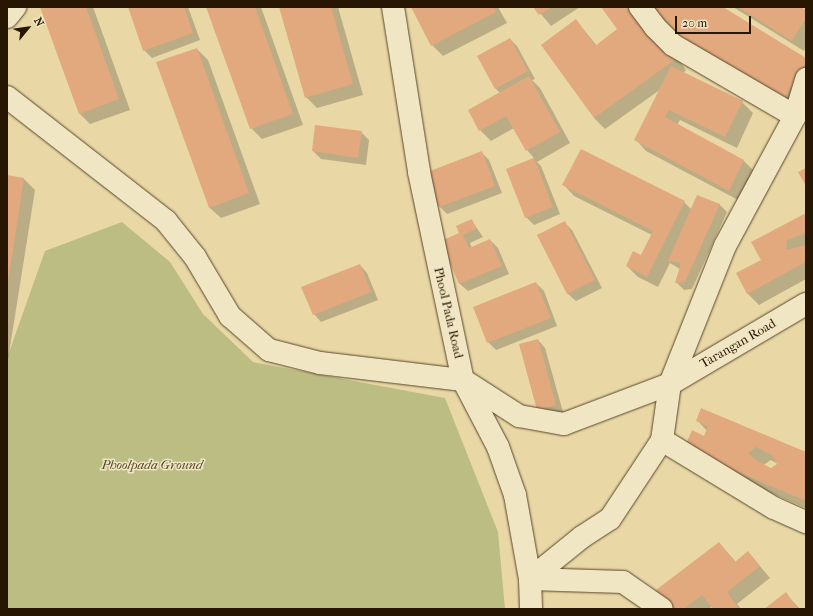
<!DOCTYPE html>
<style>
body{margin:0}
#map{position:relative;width:813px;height:616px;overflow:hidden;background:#e9d8a5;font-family:"IM FELL French Canon",serif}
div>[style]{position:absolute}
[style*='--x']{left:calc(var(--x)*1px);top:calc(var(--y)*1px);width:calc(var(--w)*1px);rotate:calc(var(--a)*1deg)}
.green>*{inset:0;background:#bbbd83}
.shadow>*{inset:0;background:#0003}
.building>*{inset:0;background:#e2a97e}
.roads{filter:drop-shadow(0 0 1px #58462a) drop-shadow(0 0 1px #58462a)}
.minor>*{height:22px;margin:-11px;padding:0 11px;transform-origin:11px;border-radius:11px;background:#f1e6c4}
span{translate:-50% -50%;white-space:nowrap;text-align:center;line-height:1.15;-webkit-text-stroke:3px #f1e6c4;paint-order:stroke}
.street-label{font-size:13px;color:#271601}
.park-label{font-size:13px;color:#534828;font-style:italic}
.frame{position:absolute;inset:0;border:8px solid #271601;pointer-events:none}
.north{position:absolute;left:8px;top:8px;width:40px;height:40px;-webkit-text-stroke:3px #f1e6c4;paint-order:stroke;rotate:61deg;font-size:11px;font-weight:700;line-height:16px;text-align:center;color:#271601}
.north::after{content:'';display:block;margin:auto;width:14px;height:18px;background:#271601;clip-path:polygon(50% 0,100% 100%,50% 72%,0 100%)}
.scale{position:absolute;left:675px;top:16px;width:76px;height:18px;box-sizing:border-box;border:2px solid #271601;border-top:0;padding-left:5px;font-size:12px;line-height:14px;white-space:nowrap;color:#271601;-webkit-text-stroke:3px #f1e6c4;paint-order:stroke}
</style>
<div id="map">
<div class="green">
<div style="clip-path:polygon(122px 222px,170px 262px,203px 314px,253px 362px,445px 398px,498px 532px,505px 609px,7px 609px,7px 358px,45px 251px)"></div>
</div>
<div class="shadow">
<div style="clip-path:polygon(41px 7px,93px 7px,130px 110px,90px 124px,79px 113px)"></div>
<div style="clip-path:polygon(129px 7px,188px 7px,200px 40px,152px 58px,144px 50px)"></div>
<div style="clip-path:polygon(207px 7px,261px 7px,303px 125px,262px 139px,251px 128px)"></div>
<div style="clip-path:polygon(280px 7px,338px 7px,363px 95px,317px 108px,306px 97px)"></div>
<div style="clip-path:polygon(412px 7px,498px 7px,507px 23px,443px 56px,432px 45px)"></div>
<div style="clip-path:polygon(535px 7px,580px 7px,551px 26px)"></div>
<div style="clip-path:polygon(602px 7px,640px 7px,686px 70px,683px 73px,742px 102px,753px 113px,737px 148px,680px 120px,677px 125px,744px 161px,755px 172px,740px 201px,646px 151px,636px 140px,661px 89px,605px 129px,594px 118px,576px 20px,597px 46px,619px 30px)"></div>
<div style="clip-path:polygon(721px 7px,806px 59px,806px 99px,795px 117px)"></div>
<div style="clip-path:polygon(733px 7px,799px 7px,806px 11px,806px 47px,804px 51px)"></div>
<div style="clip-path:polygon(510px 39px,517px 46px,535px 79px,532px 80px,540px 88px,570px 143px,537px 162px,541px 166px,560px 214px,534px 225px,526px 217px,507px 169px,534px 158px,527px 150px,514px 128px,491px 141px,480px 130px,500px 93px,495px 88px)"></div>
<div style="clip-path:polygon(197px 49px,208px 60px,260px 204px,221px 218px,210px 208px)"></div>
<div style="clip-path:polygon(361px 132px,369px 140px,366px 165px,321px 159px,313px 151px)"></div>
<div style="clip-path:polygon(481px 152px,489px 160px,502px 193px,447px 214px,439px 206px)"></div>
<div style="clip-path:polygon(7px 176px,24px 179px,35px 190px,7px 366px)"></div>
<div style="clip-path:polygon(564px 185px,684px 202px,692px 210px,719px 204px,727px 212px,692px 289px,684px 290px,676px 282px,680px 269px,670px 263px,658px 287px,638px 277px,627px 266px,641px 256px,652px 235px,574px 196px)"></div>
<div style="clip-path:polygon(806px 214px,806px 279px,759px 305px,748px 294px,737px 274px,762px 260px)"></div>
<div style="clip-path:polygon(472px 221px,483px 237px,470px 243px,472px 248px,490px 240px,498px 248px,509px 274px,468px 291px,460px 284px,442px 241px,460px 234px)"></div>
<div style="clip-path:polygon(565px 223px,572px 230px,602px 288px,576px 301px,568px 294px,538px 236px)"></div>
<div style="clip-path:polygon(360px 265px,367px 273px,378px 300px,321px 322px,314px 314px)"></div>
<div style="clip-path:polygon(536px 283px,544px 291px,557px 326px,496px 350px,488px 342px)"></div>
<div style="clip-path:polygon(538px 340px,545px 348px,563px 412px,545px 417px,538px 409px)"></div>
<div style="clip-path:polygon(evenodd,697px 420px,806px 454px,806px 508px,699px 462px,707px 431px,697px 420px,771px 460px,778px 464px,771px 469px,762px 466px,771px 460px)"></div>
<div style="clip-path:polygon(719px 543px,736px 562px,748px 552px,770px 578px,737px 604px,741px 609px,715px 609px,713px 606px,709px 609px,672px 609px)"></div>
<div style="clip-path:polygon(786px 594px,800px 609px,766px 609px)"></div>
</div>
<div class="building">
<div style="clip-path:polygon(40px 7px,86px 7px,119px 99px,79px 114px)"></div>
<div style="clip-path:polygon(128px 7px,184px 7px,193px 33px,143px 51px)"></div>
<div style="clip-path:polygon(206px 7px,255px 7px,293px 114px,250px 129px)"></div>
<div style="clip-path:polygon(279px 7px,331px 7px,353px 84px,305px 98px)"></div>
<div style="clip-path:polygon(411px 7px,494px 7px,496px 12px,431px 46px)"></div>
<div style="clip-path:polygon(533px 7px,552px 7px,539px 15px)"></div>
<div style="clip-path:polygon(601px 7px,638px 7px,676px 59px,594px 118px,541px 45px,576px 19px,595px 46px,617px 29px)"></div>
<div style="clip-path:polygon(651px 7px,723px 7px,806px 58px,806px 63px,781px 104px,670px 37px)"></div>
<div style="clip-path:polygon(738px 7px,801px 7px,806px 10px,806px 18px,792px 41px)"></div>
<div style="clip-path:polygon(510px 38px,528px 71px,495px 89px,477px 56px)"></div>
<div style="clip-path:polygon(197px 48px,249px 193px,209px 208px,156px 62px)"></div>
<div style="clip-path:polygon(671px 66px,743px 101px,725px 137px,669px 110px,665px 117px,744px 160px,729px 191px,634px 140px)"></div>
<div style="clip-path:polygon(529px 76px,560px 132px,526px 151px,506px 116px,479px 131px,468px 110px)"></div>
<div style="clip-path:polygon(315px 125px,362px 131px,358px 158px,312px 151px)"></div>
<div style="clip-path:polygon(581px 149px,685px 201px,647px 277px,626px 266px,633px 251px,641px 255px,653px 231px,562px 185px)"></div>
<div style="clip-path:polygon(482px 151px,495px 186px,439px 207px,425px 173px)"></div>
<div style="clip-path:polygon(534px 158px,553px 207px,525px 218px,506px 169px)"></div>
<div style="clip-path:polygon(806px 168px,806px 186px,798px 172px)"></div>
<div style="clip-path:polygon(7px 175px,24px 178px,8px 282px,7px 282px)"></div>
<div style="clip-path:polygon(697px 195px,720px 204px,685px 282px,675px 283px,681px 263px,668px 261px)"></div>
<div style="clip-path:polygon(806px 213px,806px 233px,787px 240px,786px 250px,806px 245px,806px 262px,747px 294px,736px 273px,761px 260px,751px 242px)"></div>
<div style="clip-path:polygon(472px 219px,476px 229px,463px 235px,469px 248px,490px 239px,502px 266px,459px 284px,441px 241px,459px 233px,456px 226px)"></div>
<div style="clip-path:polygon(565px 221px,595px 280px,567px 294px,537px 235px)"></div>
<div style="clip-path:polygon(360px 264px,371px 292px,313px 315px,301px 287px)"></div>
<div style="clip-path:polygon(536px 282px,551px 318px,487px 343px,473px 307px)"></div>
<div style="clip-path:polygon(538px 339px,556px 405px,537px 410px,519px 344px)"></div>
<div style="clip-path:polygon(evenodd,701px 408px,806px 452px,806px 501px,684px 449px,692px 430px,704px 436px,708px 426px,696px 421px,701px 408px,756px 447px,773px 456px,777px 464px,771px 468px,757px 461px,748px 453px,756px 447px)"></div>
<div style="clip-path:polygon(719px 542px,735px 562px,748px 551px,760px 566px,727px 592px,739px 609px,713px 609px,702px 595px,684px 609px,670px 609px,656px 590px)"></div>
<div style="clip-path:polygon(786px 592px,798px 609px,764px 609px)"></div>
</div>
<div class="roads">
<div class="minor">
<div style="--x:393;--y:7;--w:167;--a:81"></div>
<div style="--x:419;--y:172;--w:213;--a:78.1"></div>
<div style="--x:463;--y:380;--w:76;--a:62.4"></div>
<div style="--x:498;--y:447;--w:51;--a:70.5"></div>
<div style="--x:515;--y:495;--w:85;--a:79.9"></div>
<div style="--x:530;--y:579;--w:30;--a:88"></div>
<div style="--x:640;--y:7;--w:25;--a:53"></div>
<div style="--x:655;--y:27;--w:25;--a:45"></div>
<div style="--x:673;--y:45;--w:141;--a:30.2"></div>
<div style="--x:7;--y:17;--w:13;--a:-51"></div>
<div style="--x:7;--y:97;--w:202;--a:37.9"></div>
<div style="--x:166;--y:221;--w:46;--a:51.1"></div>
<div style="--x:195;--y:257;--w:69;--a:59.3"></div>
<div style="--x:230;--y:316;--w:52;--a:41.1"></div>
<div style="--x:269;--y:350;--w:53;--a:14.3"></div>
<div style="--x:320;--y:363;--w:144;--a:6.8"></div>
<div style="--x:463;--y:380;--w:67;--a:32.7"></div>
<div style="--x:519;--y:416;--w:46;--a:10.1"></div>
<div style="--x:564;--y:424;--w:113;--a:-20.7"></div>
<div style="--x:670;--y:384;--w:158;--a:-30.5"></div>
<div style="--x:662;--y:440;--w:131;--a:31.3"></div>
<div style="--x:774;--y:508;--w:35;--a:24"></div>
<div style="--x:530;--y:579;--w:67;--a:-38.9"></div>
<div style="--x:582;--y:537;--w:33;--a:-33"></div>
<div style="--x:610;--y:519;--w:95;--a:-56.6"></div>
<div style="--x:662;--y:440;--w:57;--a:-81.9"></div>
<div style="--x:670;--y:384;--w:149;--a:-68.3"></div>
<div style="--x:725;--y:246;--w:148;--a:-61.7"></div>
<div style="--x:795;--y:116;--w:39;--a:-73"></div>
<div style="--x:530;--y:579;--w:93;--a:1.8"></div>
<div style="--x:623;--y:582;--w:47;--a:34.7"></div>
</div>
</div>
<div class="street-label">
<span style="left:448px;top:313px;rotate:77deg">Phool Pada Road</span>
<span style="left:738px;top:344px;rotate:-30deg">Tarangan Road</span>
</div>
<div class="park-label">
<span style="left:152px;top:465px">Phoolpada Ground</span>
</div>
<div class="frame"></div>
<div class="north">N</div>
<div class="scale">20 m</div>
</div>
